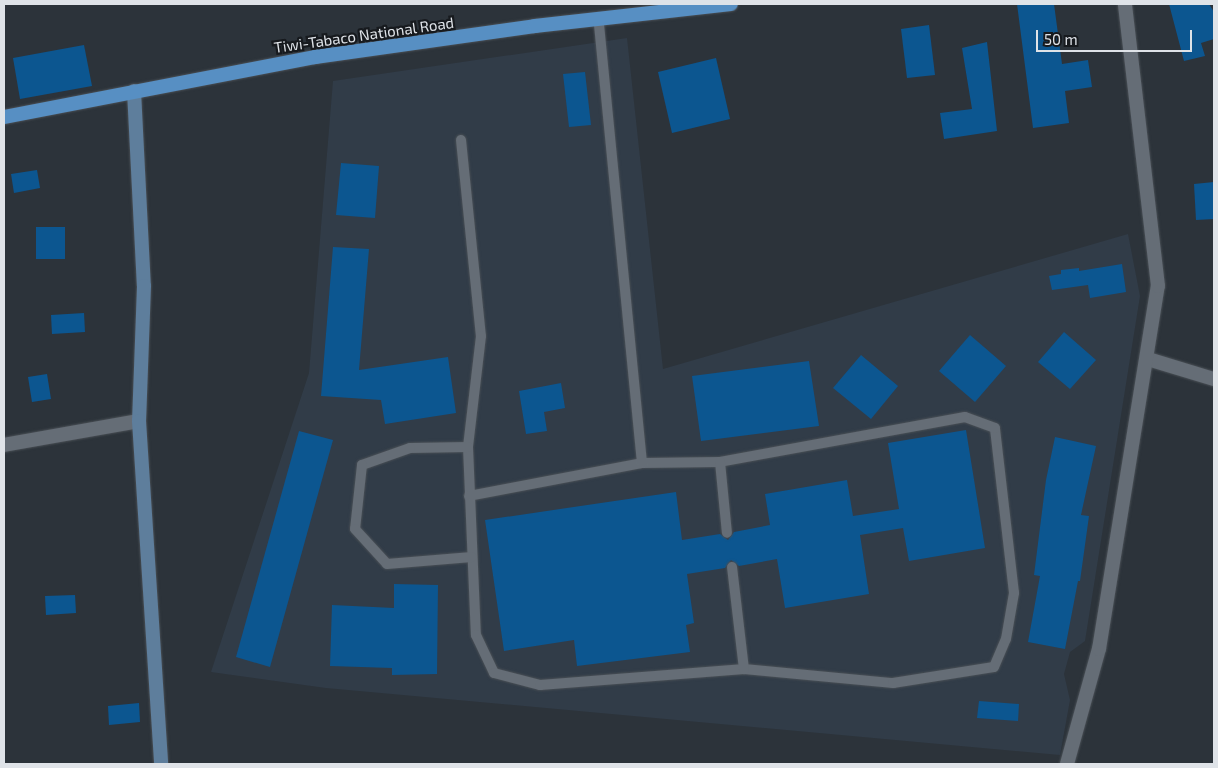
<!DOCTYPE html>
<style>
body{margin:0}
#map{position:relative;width:1218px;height:768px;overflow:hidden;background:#2c333a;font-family:"Exo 2",sans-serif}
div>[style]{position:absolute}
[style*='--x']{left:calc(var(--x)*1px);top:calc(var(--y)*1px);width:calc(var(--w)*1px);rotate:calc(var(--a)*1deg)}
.built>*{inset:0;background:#313c48}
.building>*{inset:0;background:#0c5690}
.roads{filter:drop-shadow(0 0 1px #494f55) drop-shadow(0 0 1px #494f55)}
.service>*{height:10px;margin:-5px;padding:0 5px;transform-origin:5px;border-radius:5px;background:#656d76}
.minor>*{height:14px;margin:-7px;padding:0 7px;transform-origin:7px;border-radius:7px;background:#656d76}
.secondary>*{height:14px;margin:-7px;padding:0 7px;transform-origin:7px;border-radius:7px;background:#5e7e9c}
.primary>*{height:14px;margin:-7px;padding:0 7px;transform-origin:7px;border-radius:7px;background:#578fc3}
span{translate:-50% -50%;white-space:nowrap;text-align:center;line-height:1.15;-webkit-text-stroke:4.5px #171a1e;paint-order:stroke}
.street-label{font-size:15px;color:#dfe3e8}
.frame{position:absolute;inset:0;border:5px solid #dfe3e8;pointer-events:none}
.scale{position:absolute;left:1036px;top:30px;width:156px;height:22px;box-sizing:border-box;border:2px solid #dfe3e8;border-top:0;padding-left:6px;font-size:15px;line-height:18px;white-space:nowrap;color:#dfe3e8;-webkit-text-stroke:4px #171a1e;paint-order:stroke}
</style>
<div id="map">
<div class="built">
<div style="clip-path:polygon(627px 38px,663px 369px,1128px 234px,1140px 296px,1085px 641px,1070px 652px,1064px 674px,1070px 700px,1060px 755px,326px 688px,211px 672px,309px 373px,333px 81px)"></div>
</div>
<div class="building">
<div style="clip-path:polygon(1017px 4px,1054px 4px,1062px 64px,1088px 60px,1092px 87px,1065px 91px,1069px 123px,1033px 128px)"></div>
<div style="clip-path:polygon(1169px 4px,1209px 4px,1214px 12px,1214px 39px,1201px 43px,1205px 56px,1184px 61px)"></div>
<div style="clip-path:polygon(929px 25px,935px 75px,907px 78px,901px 29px)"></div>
<div style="clip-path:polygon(987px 42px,997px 131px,944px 139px,940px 113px,972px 109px,962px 48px)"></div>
<div style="clip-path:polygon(84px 45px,92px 86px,20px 99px,13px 58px)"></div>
<div style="clip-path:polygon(716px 58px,730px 119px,672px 133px,658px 72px)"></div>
<div style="clip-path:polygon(585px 72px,591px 125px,569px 127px,563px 74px)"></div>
<div style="clip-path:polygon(341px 163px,379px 166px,375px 218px,336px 215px)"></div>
<div style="clip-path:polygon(37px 170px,40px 188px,14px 193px,11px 174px)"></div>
<div style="clip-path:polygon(1214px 182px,1214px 219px,1196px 220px,1194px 184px)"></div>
<div style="clip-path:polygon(36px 227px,65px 227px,65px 259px,36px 259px)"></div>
<div style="clip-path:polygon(333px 247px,369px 249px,359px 370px,448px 357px,456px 413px,385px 424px,381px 400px,321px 396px)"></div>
<div style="clip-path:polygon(1122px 264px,1126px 292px,1090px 298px,1088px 285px,1052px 290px,1049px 276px,1061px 274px,1061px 270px,1079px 268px,1079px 271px)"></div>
<div style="clip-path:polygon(84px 313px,85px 332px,52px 334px,51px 315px)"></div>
<div style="clip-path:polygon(1064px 332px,1096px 360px,1070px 389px,1038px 362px)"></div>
<div style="clip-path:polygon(970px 335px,1006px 366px,975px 402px,939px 371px)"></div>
<div style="clip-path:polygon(861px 355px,898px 386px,871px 419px,833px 388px)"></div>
<div style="clip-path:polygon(809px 361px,819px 426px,701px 441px,692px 376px)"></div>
<div style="clip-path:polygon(47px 374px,51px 399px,32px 402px,28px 377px)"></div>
<div style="clip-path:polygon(561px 383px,565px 408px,544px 412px,547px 431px,526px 434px,519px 391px)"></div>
<div style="clip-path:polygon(966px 430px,985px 548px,909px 561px,903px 528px,860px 535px,869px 594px,785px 608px,777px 559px,739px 566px,731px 560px,725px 568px,687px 574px,694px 623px,686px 625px,690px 652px,577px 666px,574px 640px,504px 651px,485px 520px,676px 492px,682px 540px,720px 534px,728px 540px,734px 532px,770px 525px,765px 494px,847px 480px,853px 516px,899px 509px,888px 443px)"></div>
<div style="clip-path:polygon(299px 431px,333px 440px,270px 667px,236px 657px)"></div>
<div style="clip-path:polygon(1055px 437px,1096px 446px,1081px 515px,1089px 516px,1080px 581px,1078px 581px,1065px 649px,1028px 642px,1040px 576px,1034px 575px,1046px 480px)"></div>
<div style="clip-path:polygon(394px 584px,438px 585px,437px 674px,392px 675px,392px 668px,330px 666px,332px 605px,394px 608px)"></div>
<div style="clip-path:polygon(75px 595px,76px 613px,46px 615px,45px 596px)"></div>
<div style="clip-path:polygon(979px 701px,1019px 704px,1018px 721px,977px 718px)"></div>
<div style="clip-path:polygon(139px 703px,140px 722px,109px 725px,108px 706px)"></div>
</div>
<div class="roads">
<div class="service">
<div style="--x:461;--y:140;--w:197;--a:84.2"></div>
<div style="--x:481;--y:336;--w:112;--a:96.7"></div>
<div style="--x:468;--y:447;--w:188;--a:87.6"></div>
<div style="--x:476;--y:635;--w:42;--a:64.7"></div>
<div style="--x:494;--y:673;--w:48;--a:14.6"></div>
<div style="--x:540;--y:685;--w:205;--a:-4.5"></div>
<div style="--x:744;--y:669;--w:150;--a:5.4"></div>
<div style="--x:893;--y:683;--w:102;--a:-9"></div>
<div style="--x:994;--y:667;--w:30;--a:-67"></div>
<div style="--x:1006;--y:639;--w:47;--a:-80.1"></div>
<div style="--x:1014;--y:593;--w:166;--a:-96.6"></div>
<div style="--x:995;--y:428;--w:32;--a:-160"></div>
<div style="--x:965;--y:417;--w:249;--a:169.6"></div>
<div style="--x:720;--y:462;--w:78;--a:179.3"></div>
<div style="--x:468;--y:447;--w:58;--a:179"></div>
<div style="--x:410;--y:448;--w:51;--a:160.5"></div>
<div style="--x:362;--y:465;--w:64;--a:96.2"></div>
<div style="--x:355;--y:529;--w:47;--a:47.6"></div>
<div style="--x:387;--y:564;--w:85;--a:-4.7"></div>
<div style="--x:720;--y:462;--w:71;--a:84.4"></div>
<div style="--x:469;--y:496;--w:176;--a:-10.8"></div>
<div style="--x:642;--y:463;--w:444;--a:-95.6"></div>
<div style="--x:732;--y:567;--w:103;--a:83.3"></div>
</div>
<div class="minor">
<div style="--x:1148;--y:359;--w:69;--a:16.9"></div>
<div style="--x:4;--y:445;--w:137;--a:-10.1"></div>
<div style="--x:1067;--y:764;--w:119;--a:-74.5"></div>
<div style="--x:1099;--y:649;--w:368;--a:-80.8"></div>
<div style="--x:1158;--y:286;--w:284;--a:-96.7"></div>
</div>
<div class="secondary">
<div style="--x:134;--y:91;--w:195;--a:87.1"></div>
<div style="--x:144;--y:286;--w:135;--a:92.1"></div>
<div style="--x:139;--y:421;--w:344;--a:86.3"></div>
</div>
<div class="primary">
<div style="--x:4;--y:117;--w:317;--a:-10.9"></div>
<div style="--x:315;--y:57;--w:222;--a:-8"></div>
<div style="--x:535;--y:26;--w:197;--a:-6.4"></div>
</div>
</div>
<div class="street-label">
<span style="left:364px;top:35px;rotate:-8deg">Tiwi-Tabaco National Road</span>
</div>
<div class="frame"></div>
<div class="scale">50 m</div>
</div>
